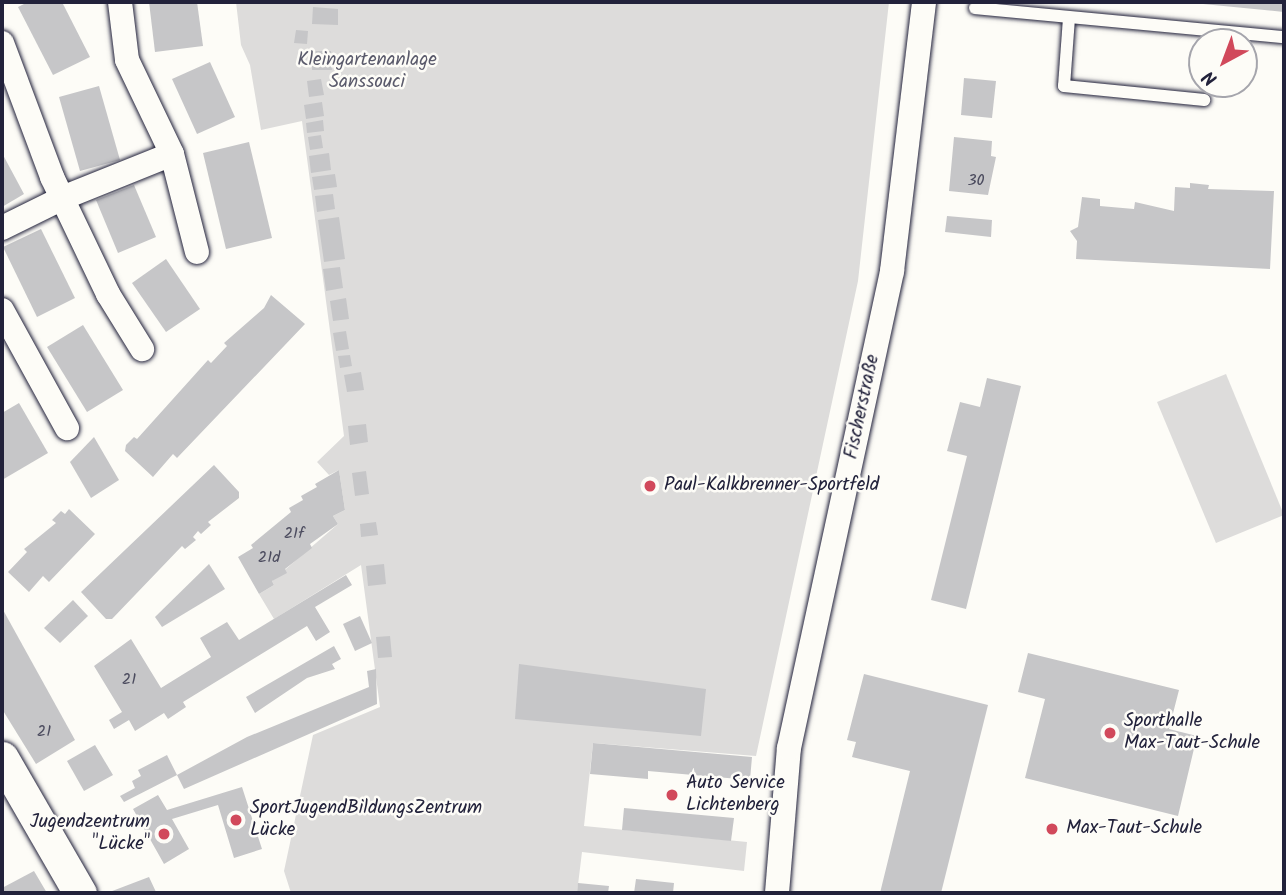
<!DOCTYPE html>
<meta charset="utf-8">
<style>
body{margin:0}
#map{position:relative;width:1286px;height:895px;overflow:hidden;background:#fdfcf7;font-family:Kalam,sans-serif}
div>[style]{position:absolute}
[style*='--x']{left:calc(var(--x)*1px);top:calc(var(--y)*1px);width:calc(var(--w)*1px);rotate:calc(var(--a)*1deg)}
.green>*{inset:0;background:#dddcdb}
.building>*{inset:0;background:#c6c6c8}
.roads{filter:drop-shadow(0 0 2px #22223b) drop-shadow(0 0 2px #22223b)}
.lane>*{height:12px;margin:-6px;padding:0 6px;transform-origin:6px;border-radius:6px;background:#fdfcf7}
.street>*{height:24px;margin:-12px;padding:0 12px;transform-origin:12px;border-radius:12px;background:#fdfcf7}
.secondary>*{height:33px;margin:-16.5px;padding:0 16.5px;transform-origin:16.5px;border-radius:16.5px;background:#fdfcf7}
.dots>*{width:19px;height:19px;translate:-50% -50%;box-sizing:border-box;border:4px solid #fdfcf7;border-radius:50%}
span{translate:-50% -50%;white-space:nowrap;text-align:center;line-height:1.15;-webkit-text-stroke:5px #fdfcf7;paint-order:stroke}
.number-label{font-size:16px;color:#4b4b5e}
.number-label span{-webkit-text-stroke-width:0}
.park-label{font-size:19px;color:#5a5a6b}
.street-label{font-size:19px;color:#22223b}
.poi-label{font-size:19px;color:#22223b}
.left{translate:0 -50%;text-align:left}
.right{translate:-100% -50%;text-align:right}
.frame{position:absolute;inset:0;border:4px solid #22223b;pointer-events:none}
.north{position:absolute;left:1188px;top:28px;width:70px;height:70px;box-sizing:border-box;background:#fdfcf7;border:2px solid #a5a5ac;border-radius:50%;rotate:221deg;font-size:19px;font-weight:700;line-height:28px;text-align:center;color:#22223b}
.north::after{content:'';display:block;margin:auto;width:24px;height:32px;background:#d1495b;clip-path:polygon(50% 0,100% 100%,50% 72%,0 100%)}
</style>
<div id="map">
<div class="green">
<div style="clip-path:polygon(236px 2px,889px 2px,858px 281px,756px 756px,593px 743px,584px 826px,747px 842px,744px 871px,582px 852px,577px 893px,291px 893px,284px 871px,313px 735px,380px 707px,361px 565px,274px 619px,259px 594px,274px 585px,272px 581px,338px 524px,333px 516px,345px 510px,339px 470px,329px 475px,317px 462px,344px 436px,302px 121px,261px 130px,250px 65px,241px 45px)"></div>
<div style="clip-path:polygon(1226px 374px,1284px 515px,1216px 543px,1157px 402px)"></div>
</div>
<div class="building">
<div style="clip-path:polygon(28px 2px,62px 2px,90px 57px,53px 75px,18px 7px)"></div>
<div style="clip-path:polygon(149px 2px,197px 2px,203px 46px,155px 52px)"></div>
<div style="clip-path:polygon(1204px 2px,1284px 2px,1284px 12px,1203px 4px)"></div>
<div style="clip-path:polygon(313px 7px,338px 9px,338px 25px,312px 24px)"></div>
<div style="clip-path:polygon(296px 30px,308px 31px,307px 44px,294px 43px)"></div>
<div style="clip-path:polygon(312px 51px,331px 51px,332px 70px,312px 70px)"></div>
<div style="clip-path:polygon(210px 62px,235px 117px,197px 134px,172px 79px)"></div>
<div style="clip-path:polygon(964px 78px,996px 81px,992px 118px,961px 115px)"></div>
<div style="clip-path:polygon(321px 79px,324px 95px,309px 97px,307px 81px)"></div>
<div style="clip-path:polygon(99px 86px,120px 160px,80px 171px,59px 97px)"></div>
<div style="clip-path:polygon(322px 102px,324px 116px,306px 119px,304px 105px)"></div>
<div style="clip-path:polygon(323px 120px,324px 131px,307px 133px,306px 123px)"></div>
<div style="clip-path:polygon(321px 135px,323px 148px,310px 150px,308px 137px)"></div>
<div style="clip-path:polygon(954px 137px,992px 141px,991px 156px,996px 157px,988px 195px,949px 191px)"></div>
<div style="clip-path:polygon(249px 142px,272px 238px,226px 249px,203px 153px)"></div>
<div style="clip-path:polygon(2px 153px,24px 194px,2px 207px)"></div>
<div style="clip-path:polygon(329px 153px,331px 170px,311px 173px,309px 156px)"></div>
<div style="clip-path:polygon(335px 174px,337px 187px,314px 190px,312px 177px)"></div>
<div style="clip-path:polygon(1190px 183px,1209px 185px,1208px 189px,1274px 191px,1270px 269px,1076px 259px,1077px 241px,1070px 231px,1078px 227px,1082px 197px,1100px 199px,1100px 206px,1134px 209px,1135px 202px,1174px 211px,1175px 187px,1190px 188px)"></div>
<div style="clip-path:polygon(134px 185px,156px 237px,118px 253px,96px 200px)"></div>
<div style="clip-path:polygon(333px 194px,335px 209px,317px 212px,315px 196px)"></div>
<div style="clip-path:polygon(947px 216px,992px 220px,991px 237px,945px 232px)"></div>
<div style="clip-path:polygon(339px 217px,345px 259px,324px 262px,318px 220px)"></div>
<div style="clip-path:polygon(41px 229px,75px 298px,37px 317px,3px 247px)"></div>
<div style="clip-path:polygon(166px 259px,200px 309px,166px 332px,132px 283px)"></div>
<div style="clip-path:polygon(340px 267px,343px 288px,326px 291px,323px 269px)"></div>
<div style="clip-path:polygon(271px 295px,305px 324px,177px 458px,173px 454px,153px 477px,125px 451px,126px 445px,134px 437px,137px 439px,208px 360px,211px 363px,227px 346px,224px 343px,264px 308px)"></div>
<div style="clip-path:polygon(346px 298px,349px 319px,333px 321px,330px 301px)"></div>
<div style="clip-path:polygon(83px 325px,123px 390px,87px 412px,47px 347px)"></div>
<div style="clip-path:polygon(346px 331px,349px 349px,336px 351px,333px 333px)"></div>
<div style="clip-path:polygon(350px 355px,352px 366px,340px 368px,338px 356px)"></div>
<div style="clip-path:polygon(361px 372px,364px 390px,347px 392px,344px 375px)"></div>
<div style="clip-path:polygon(987px 378px,1021px 386px,966px 609px,931px 600px,967px 456px,947px 451px,960px 402px,980px 407px)"></div>
<div style="clip-path:polygon(19px 403px,48px 453px,2px 480px,2px 413px)"></div>
<div style="clip-path:polygon(366px 424px,368px 442px,350px 445px,348px 426px)"></div>
<div style="clip-path:polygon(94px 437px,119px 480px,91px 498px,70px 462px)"></div>
<div style="clip-path:polygon(214px 465px,239px 492px,239px 498px,208px 522px,211px 525px,201px 534px,198px 531px,193px 537px,196px 540px,185px 549px,182px 546px,112px 619px,106px 619px,81px 592px)"></div>
<div style="clip-path:polygon(339px 470px,345px 510px,333px 516px,338px 524px,310px 544px,312px 548px,285px 569px,287px 573px,272px 581px,274px 585px,259px 594px,238px 557px,253px 548px,251px 545px,291px 512px,289px 508px,303px 500px,301px 496px,317px 487px,315px 484px)"></div>
<div style="clip-path:polygon(366px 471px,369px 494px,355px 496px,352px 473px)"></div>
<div style="clip-path:polygon(69px 509px,95px 534px,49px 582px,43px 576px,29px 592px,8px 572px,27px 552px,24px 549px,56px 523px,52px 520px,61px 511px,65px 514px)"></div>
<div style="clip-path:polygon(376px 522px,378px 535px,361px 537px,360px 524px)"></div>
<div style="clip-path:polygon(209px 564px,225px 589px,162px 627px,155px 617px)"></div>
<div style="clip-path:polygon(384px 564px,386px 584px,368px 586px,366px 566px)"></div>
<div style="clip-path:polygon(346px 575px,352px 585px,315px 607px,330px 632px,316px 641px,307px 626px,183px 702px,186px 707px,168px 719px,164px 713px,135px 731px,129px 720px,114px 729px,109px 720px,122px 712px,94px 666px,131px 639px,161px 688px,211px 657px,200px 638px,227px 622px,239px 640px)"></div>
<div style="clip-path:polygon(73px 600px,88px 616px,60px 643px,44px 628px)"></div>
<div style="clip-path:polygon(2px 608px,75px 740px,36px 764px,2px 709px)"></div>
<div style="clip-path:polygon(360px 616px,372px 643px,355px 651px,343px 624px)"></div>
<div style="clip-path:polygon(390px 636px,392px 657px,378px 658px,376px 637px)"></div>
<div style="clip-path:polygon(334px 646px,341px 659px,332px 664px,335px 669px,307px 678px,255px 713px,246px 697px)"></div>
<div style="clip-path:polygon(1028px 653px,1179px 690px,1169px 729px,1197px 736px,1178px 816px,1025px 778px,1045px 699px,1018px 692px)"></div>
<div style="clip-path:polygon(519px 664px,706px 689px,701px 736px,515px 719px)"></div>
<div style="clip-path:polygon(376px 669px,377px 704px,184px 789px,177px 775px,247px 737px,369px 687px,367px 671px)"></div>
<div style="clip-path:polygon(864px 674px,988px 705px,941px 893px,880px 893px,910px 771px,852px 757px,856px 742px,847px 740px)"></div>
<div style="clip-path:polygon(593px 743px,752px 757px,750px 780px,648px 771px,648px 779px,590px 774px)"></div>
<div style="clip-path:polygon(95px 745px,113px 775px,84px 791px,67px 761px)"></div>
<div style="clip-path:polygon(167px 755px,177px 775px,124px 802px,120px 796px,135px 788px,132px 781px,141px 776px,138px 770px)"></div>
<div style="clip-path:polygon(242px 787px,262px 849px,234px 858px,218px 805px,172px 819px,189px 849px,164px 864px,133px 809px,158px 795px,167px 810px)"></div>
<div style="clip-path:polygon(624px 808px,734px 818px,731px 841px,622px 830px)"></div>
<div style="clip-path:polygon(34px 871px,47px 893px,2px 893px,2px 888px)"></div>
<div style="clip-path:polygon(149px 877px,156px 892px,163px 893px,107px 893px)"></div>
<div style="clip-path:polygon(636px 879px,674px 883px,673px 893px,634px 893px)"></div>
<div style="clip-path:polygon(578px 883px,609px 886px,608px 893px,577px 893px)"></div>
</div>
<div class="roads">
<div class="lane">
<div style="--x:975;--y:8;--w:310;--a:5.4"></div>
<div style="--x:1069;--y:18;--w:68;--a:94.2"></div>
<div style="--x:1064;--y:86;--w:141;--a:5.7"></div>
</div>
<div class="street">
<div style="--x:120;--y:2;--w:58;--a:83.1"></div>
<div style="--x:127;--y:60;--w:104;--a:64.4"></div>
<div style="--x:172;--y:154;--w:101;--a:75.7"></div>
<div style="--x:2;--y:43;--w:143;--a:69.5"></div>
<div style="--x:52;--y:177;--w:130;--a:64.4"></div>
<div style="--x:108;--y:294;--w:65;--a:58.3"></div>
<div style="--x:2;--y:228;--w:70;--a:-26.2"></div>
<div style="--x:65;--y:197;--w:115;--a:-21.9"></div>
<div style="--x:2;--y:310;--w:135;--a:61.2"></div>
<div style="--x:777;--y:893;--w:145;--a:-85.3"></div>
<div style="--x:789;--y:748;--w:488;--a:-77.8"></div>
<div style="--x:892;--y:271;--w:271;--a:-83.2"></div>
</div>
<div class="secondary">
<div style="--x:2;--y:758;--w:156;--a:60"></div>
</div>
</div>
<div class="dots">
<div style="left:650px;top:486px;background:#d1495b"></div>
<div style="left:1110px;top:733px;background:#d1495b"></div>
<div style="left:672px;top:795px;background:#d1495b"></div>
<div style="left:236px;top:820px;background:#d1495b"></div>
<div style="left:1052px;top:829px;background:#d1495b"></div>
<div style="left:164px;top:834px;background:#d1495b"></div>
</div>
<div class="number-label">
<span style="left:976px;top:181px">30</span>
<span style="left:294px;top:534px">21f</span>
<span style="left:269px;top:558px">21d</span>
<span style="left:129px;top:680px">21</span>
<span style="left:44px;top:732px">21</span>
</div>
<div class="park-label">
<span style="left:367px;top:72px">Kleingartenanlage<br>Sanssouci</span>
</div>
<div class="street-label">
<span style="left:863px;top:407px;rotate:-78deg">Fischerstraße</span>
</div>
<div class="poi-label">
<span class="left" style="left:664px;top:486px">Paul-Kalkbrenner-Sportfeld</span>
<span class="left" style="left:1124px;top:733px">Sporthalle<br>Max-Taut-Schule</span>
<span class="left" style="left:686px;top:795px">Auto Service<br>Lichtenberg</span>
<span class="left" style="left:250px;top:820px">SportJugendBildungsZentrum<br>Lücke</span>
<span class="right" style="left:150px;top:834px">Jugendzentrum<br>"Lücke"</span>
<span class="left" style="left:1066px;top:829px">Max-Taut-Schule</span>
</div>
<div class="frame"></div>
<div class="north">N</div>
</div>
